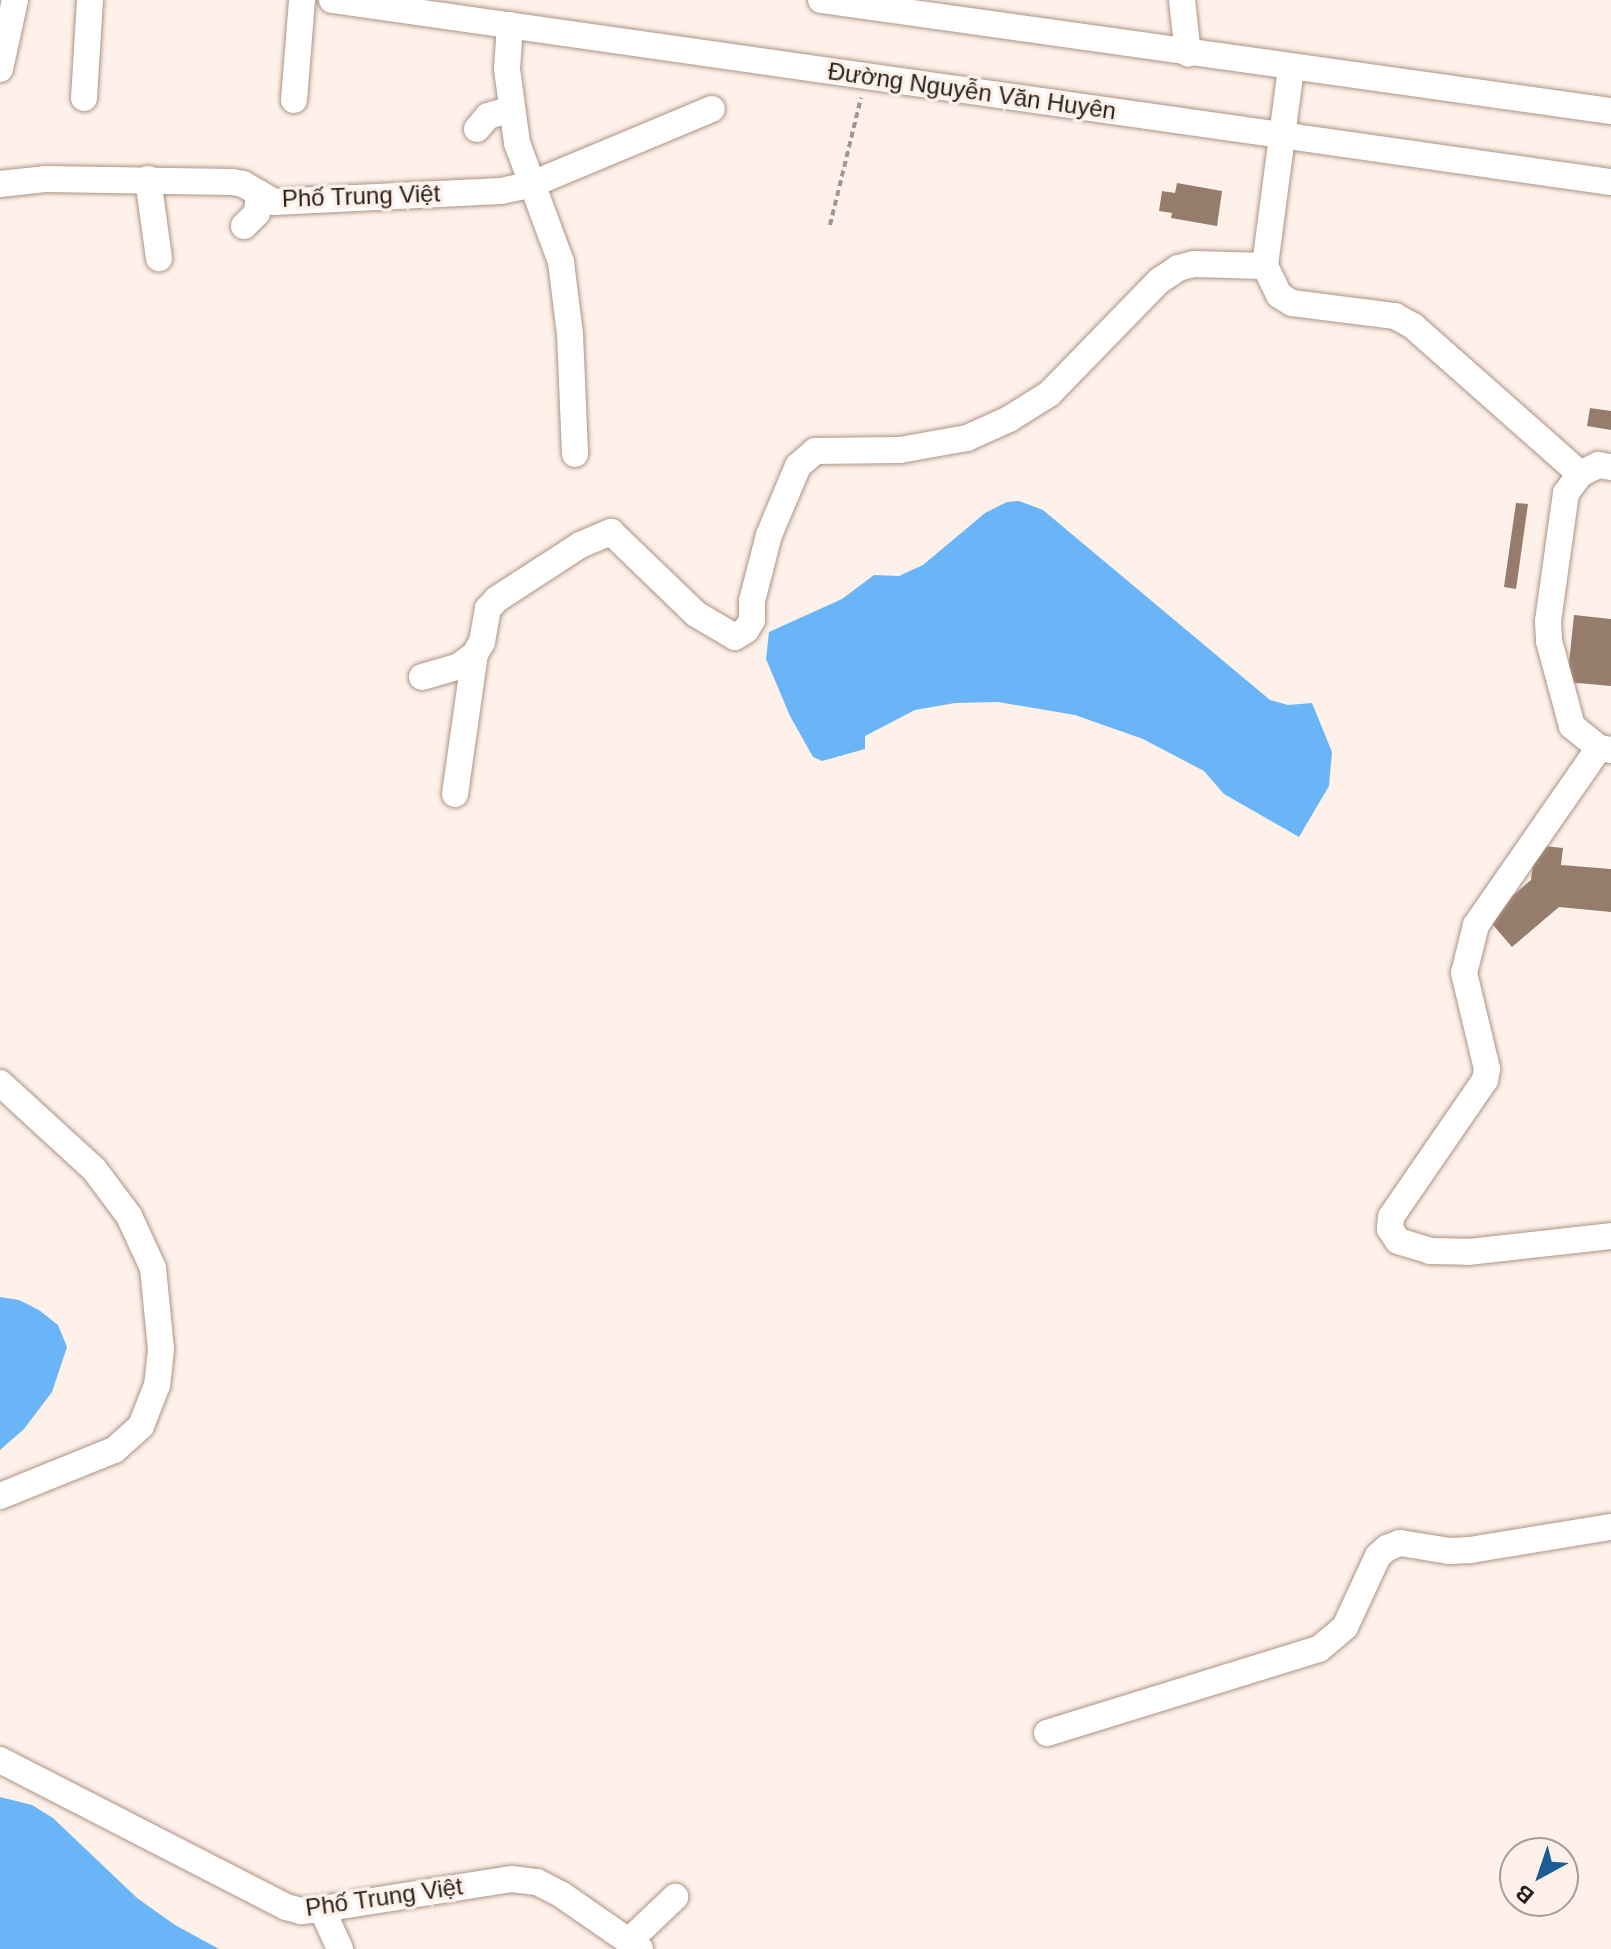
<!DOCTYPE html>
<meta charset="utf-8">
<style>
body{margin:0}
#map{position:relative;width:1611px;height:1949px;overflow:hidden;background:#fdf1ea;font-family:Helvetica,sans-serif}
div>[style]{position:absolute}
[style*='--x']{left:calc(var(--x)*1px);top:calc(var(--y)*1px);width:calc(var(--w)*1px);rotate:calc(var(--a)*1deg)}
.water>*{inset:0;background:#6ab5f7}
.building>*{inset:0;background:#957c6b}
.path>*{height:4px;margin-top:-2px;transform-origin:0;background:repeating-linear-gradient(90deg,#a2968f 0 6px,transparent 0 10px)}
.roads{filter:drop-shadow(0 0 2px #ad9382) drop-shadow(0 0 2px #ad9382)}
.minor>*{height:26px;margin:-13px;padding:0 13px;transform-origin:13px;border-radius:13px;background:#fff}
span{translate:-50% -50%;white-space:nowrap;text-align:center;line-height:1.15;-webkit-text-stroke:7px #fdf1ea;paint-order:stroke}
.street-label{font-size:24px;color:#2a2019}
.north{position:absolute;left:1499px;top:1837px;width:80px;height:80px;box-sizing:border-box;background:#fdf1ea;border:2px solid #a99d96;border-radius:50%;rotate:220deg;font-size:22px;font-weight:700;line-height:32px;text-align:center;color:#2a2019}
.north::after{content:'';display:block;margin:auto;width:28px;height:36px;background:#1a5e93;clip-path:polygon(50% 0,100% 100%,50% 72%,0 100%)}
</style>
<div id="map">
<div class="water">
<div style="clip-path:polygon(1019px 501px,1043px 510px,1270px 700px,1288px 705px,1312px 703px,1332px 752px,1329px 786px,1299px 837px,1224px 794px,1204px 771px,1143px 739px,1075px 715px,998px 702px,955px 703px,915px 710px,865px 736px,865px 749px,822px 761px,813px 757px,790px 716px,766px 659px,769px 632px,842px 599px,874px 575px,899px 576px,923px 565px,985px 513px,1007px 502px)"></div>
<div style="clip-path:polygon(0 1297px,19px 1300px,39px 1310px,58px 1325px,67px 1347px,52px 1392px,24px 1429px,0 1450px)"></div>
<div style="clip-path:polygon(0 1797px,32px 1805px,53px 1818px,137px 1898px,175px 1925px,219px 1949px,0 1949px)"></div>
</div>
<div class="building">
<div style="clip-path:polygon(1177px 183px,1222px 191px,1217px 226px,1171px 218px,1172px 213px,1159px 211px,1162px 191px,1175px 193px)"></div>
<div style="clip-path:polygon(1590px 408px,1611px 411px,1611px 430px,1587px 426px)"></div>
<div style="clip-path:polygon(1516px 503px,1528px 504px,1516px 589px,1504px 587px)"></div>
<div style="clip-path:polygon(1574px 615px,1611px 619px,1611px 686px,1567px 682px)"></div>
<div style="clip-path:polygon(1535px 845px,1563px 848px,1561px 865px,1611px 869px,1611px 912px,1559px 907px,1512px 947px,1487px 918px,1531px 880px)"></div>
</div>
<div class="path">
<div style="--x:830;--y:225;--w:131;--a:-76.3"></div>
</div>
<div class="roads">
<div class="minor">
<div style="--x:332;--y:0;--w:1292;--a:8.1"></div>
<div style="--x:821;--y:0;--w:798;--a:8"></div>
<div style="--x:1182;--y:0;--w:54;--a:83.7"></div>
<div style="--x:510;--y:25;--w:44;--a:93.9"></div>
<div style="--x:507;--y:69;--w:75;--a:82.3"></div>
<div style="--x:517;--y:143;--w:127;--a:69.7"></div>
<div style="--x:561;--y:262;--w:73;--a:82.9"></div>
<div style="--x:570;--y:334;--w:120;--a:87.6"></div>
<div style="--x:1291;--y:68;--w:200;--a:97.5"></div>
<div style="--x:1265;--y:266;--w:32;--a:64"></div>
<div style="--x:1279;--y:295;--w:15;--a:32"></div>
<div style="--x:1292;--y:303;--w:104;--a:7.2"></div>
<div style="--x:1395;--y:316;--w:21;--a:29"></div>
<div style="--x:1413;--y:326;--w:223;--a:41.5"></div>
<div style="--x:0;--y:69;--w:71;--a:-77.7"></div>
<div style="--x:84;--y:98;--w:98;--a:-86.5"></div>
<div style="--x:294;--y:100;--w:100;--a:-85.4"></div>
<div style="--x:477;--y:129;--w:17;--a:-50"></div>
<div style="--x:488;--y:116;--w:25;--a:-16"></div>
<div style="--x:148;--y:179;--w:80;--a:82.1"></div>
<div style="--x:0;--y:184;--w:45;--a:-6.3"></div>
<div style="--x:45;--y:179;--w:187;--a:0.9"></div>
<div style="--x:232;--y:182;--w:11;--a:10"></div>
<div style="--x:243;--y:184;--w:36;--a:30"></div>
<div style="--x:274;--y:202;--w:227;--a:-2.8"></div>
<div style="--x:501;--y:191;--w:30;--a:-12"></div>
<div style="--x:530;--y:185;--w:197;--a:-22.7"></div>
<div style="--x:244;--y:226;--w:18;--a:-45"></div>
<div style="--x:257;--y:213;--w:20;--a:-84"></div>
<div style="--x:1611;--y:467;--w:13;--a:-171"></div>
<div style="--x:1598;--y:465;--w:20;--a:153"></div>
<div style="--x:1580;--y:474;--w:24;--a:126"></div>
<div style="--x:1566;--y:493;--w:129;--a:98"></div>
<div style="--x:1548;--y:621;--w:20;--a:87"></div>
<div style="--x:1549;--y:641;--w:88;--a:74.9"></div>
<div style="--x:1572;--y:726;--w:35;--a:39"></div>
<div style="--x:1599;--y:748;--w:12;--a:9"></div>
<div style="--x:422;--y:677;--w:37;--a:-16"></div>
<div style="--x:458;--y:667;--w:21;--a:-37"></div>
<div style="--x:475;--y:654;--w:14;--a:-60"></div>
<div style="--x:482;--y:642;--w:34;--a:-80"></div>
<div style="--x:488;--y:609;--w:13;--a:-48"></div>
<div style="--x:497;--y:599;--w:99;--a:-33"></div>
<div style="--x:580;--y:545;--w:34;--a:-23"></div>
<div style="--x:611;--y:532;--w:118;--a:44"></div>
<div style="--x:696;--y:614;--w:45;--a:30.5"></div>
<div style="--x:735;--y:637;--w:13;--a:-32"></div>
<div style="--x:746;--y:630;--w:12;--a:-59"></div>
<div style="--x:752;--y:620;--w:19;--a:-90"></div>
<div style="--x:752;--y:601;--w:68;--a:-75.6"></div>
<div style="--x:769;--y:535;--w:75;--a:-67.2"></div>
<div style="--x:798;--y:466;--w:23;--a:-41"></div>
<div style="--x:815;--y:451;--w:85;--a:-0.7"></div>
<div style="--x:900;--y:450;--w:68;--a:-10.2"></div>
<div style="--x:967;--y:438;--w:46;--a:-24.3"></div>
<div style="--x:1009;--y:419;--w:47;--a:-32"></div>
<div style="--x:1049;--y:394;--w:158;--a:-45.8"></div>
<div style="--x:1159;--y:281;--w:23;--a:-34"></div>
<div style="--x:1178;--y:268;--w:16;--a:-14"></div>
<div style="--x:1194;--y:264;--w:71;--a:1.6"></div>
<div style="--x:1599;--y:748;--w:216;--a:124.8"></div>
<div style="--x:1476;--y:925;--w:49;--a:104"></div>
<div style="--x:1464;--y:973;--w:99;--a:76.5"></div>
<div style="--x:1487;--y:1069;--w:11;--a:100"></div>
<div style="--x:1485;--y:1080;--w:166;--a:124.5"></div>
<div style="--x:1391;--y:1217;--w:12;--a:95"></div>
<div style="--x:1390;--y:1229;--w:14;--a:56"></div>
<div style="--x:1398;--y:1241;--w:34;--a:17"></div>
<div style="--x:1430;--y:1251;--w:39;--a:1"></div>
<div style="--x:1469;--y:1252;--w:143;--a:-6.4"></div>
<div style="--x:455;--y:794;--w:141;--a:-81.9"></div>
<div style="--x:0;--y:1083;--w:127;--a:42.5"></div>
<div style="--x:94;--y:1169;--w:59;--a:53.3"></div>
<div style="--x:129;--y:1216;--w:57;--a:65.2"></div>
<div style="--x:153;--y:1268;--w:81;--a:84.4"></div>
<div style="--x:161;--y:1349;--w:36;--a:96"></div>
<div style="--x:157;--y:1385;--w:44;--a:111.3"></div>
<div style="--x:141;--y:1426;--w:36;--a:138"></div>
<div style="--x:114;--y:1450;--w:123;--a:158"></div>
<div style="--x:1047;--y:1733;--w:285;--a:-17.2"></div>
<div style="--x:1319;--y:1649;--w:34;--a:-40"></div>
<div style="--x:1345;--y:1627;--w:78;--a:-65.1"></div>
<div style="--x:1378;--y:1556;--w:12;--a:-42"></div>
<div style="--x:1387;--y:1548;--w:14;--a:-21"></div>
<div style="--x:1400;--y:1543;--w:51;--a:9.1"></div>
<div style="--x:1450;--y:1551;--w:20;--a:-3"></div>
<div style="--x:1470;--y:1550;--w:143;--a:-9.3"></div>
<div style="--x:0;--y:1760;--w:322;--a:27.2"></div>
<div style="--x:286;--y:1907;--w:16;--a:15"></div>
<div style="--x:301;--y:1911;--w:21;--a:-5"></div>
<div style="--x:322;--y:1909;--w:191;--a:-9"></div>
<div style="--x:511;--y:1879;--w:26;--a:7"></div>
<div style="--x:537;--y:1882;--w:28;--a:27"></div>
<div style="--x:562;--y:1895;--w:95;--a:34.7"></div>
<div style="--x:322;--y:1909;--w:44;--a:65.8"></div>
<div style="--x:629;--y:1941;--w:64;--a:-43.7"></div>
</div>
</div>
<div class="street-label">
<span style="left:972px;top:91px;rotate:8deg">Đường Nguyễn Văn Huyên</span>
<span style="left:361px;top:196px;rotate:-2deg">Phố Trung Việt</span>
<span style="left:384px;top:1897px;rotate:-8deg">Phố Trung Việt</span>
</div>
<div class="north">B</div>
</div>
